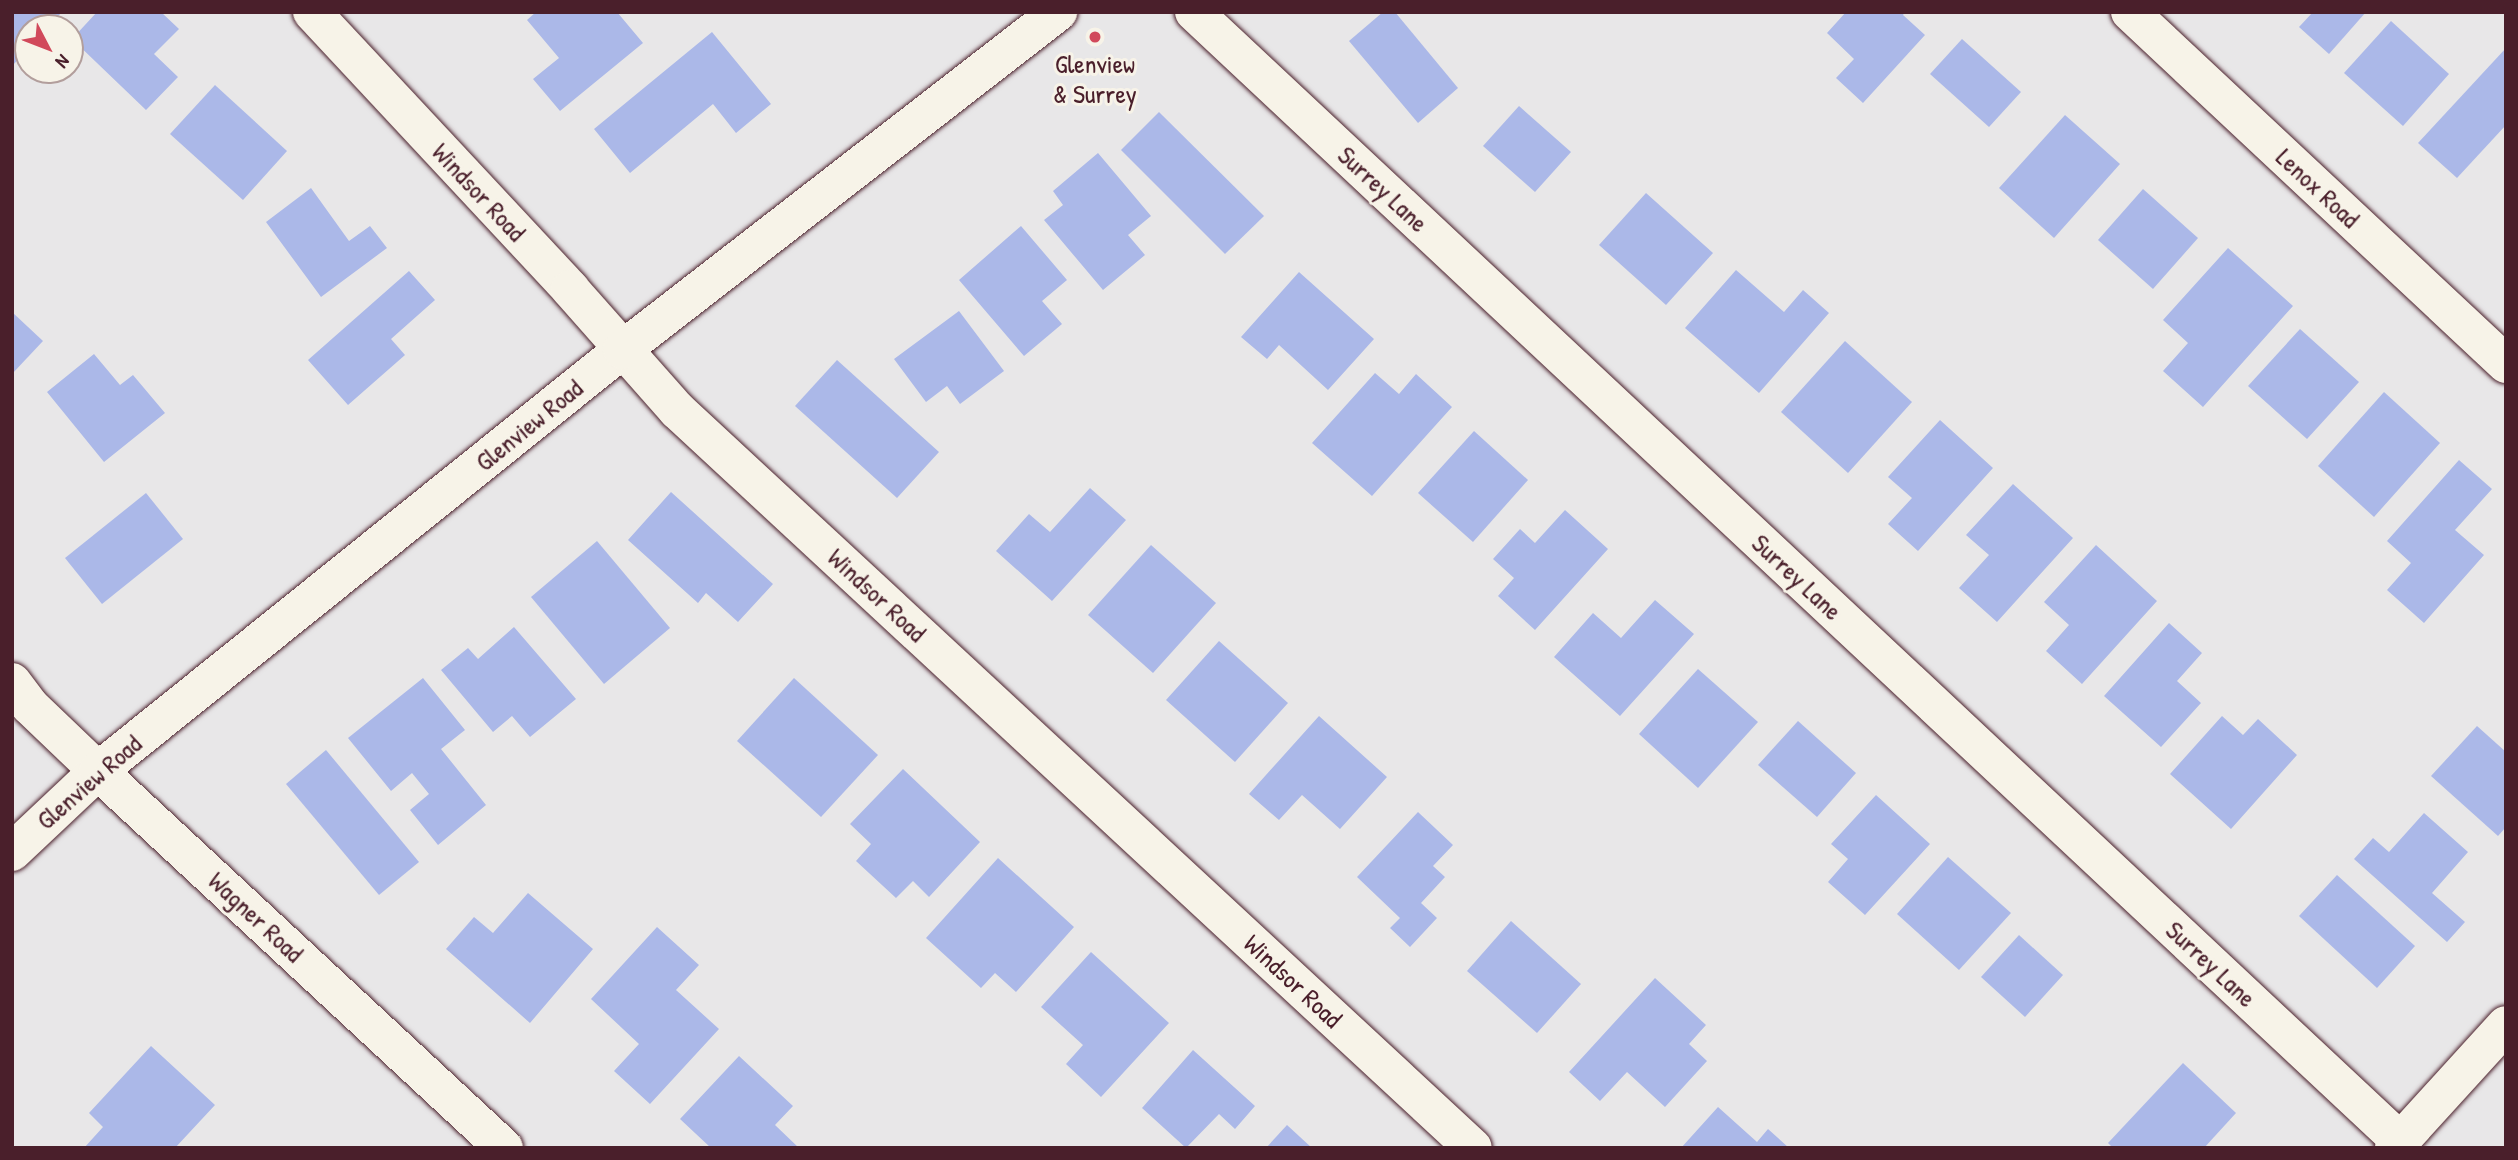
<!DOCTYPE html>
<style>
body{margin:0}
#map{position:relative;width:2518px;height:1160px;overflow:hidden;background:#e8e7e8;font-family:"Patrick Hand",sans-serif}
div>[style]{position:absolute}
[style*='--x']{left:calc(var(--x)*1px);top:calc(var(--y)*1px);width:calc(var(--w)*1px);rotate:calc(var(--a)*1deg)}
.building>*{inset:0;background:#abb8e8}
.roads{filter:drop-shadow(0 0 2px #4a1f2b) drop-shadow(0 0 2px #4a1f2b)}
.street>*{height:38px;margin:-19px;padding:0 19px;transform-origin:19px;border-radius:19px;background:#f7f3e8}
.secondary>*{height:38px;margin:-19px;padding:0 19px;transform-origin:19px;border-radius:19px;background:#f7f3e8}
.dots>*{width:19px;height:19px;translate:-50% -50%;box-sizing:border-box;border:4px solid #f7f3e8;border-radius:50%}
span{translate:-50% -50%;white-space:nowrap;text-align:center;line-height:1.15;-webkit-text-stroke:6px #f7f3e8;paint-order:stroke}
.poi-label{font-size:26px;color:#4a1f2b}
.street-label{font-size:26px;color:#4a1f2b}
.frame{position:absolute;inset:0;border:14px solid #4a1f2b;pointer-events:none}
.north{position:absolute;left:14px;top:14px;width:70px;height:70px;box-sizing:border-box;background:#f7f3e8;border:2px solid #b29e9c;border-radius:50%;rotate:132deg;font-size:19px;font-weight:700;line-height:28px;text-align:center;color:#4a1f2b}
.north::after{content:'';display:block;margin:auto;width:24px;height:32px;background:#d1495b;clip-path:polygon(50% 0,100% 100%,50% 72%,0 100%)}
</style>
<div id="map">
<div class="building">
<div style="clip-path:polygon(12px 12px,62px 12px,47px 28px,28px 28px,28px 49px,12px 66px)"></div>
<div style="clip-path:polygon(97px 12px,161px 12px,179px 29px,154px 54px,178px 77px,146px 110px,72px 39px)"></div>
<div style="clip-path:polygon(536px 12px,617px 12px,643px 43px,560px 111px,533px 79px,559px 58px,527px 20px)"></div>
<div style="clip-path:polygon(1383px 12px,1395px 12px,1458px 88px,1418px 123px,1349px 41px)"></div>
<div style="clip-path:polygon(1846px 12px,1905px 12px,1903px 15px,1925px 35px,1863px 103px,1836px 78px,1854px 59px,1827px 33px)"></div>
<div style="clip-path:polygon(2313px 12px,2366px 12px,2329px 54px,2299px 27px)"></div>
<div style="clip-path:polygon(2391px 21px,2449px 74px,2403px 126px,2344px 73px)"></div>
<div style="clip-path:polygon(712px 32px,771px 104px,736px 133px,713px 104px,630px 173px,594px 129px)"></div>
<div style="clip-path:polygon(1962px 39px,2021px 92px,1989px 127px,1930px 74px)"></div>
<div style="clip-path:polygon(2506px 48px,2506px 125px,2457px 178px,2418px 143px)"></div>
<div style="clip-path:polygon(215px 85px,287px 151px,243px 200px,170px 134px)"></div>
<div style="clip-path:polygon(1519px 106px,1571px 152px,1535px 192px,1483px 146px)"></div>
<div style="clip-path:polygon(1159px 112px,1264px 216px,1225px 254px,1121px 150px)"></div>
<div style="clip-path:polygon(2065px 115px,2120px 164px,2054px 238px,1999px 188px)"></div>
<div style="clip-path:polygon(1098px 153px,1151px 216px,1128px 235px,1145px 255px,1103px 290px,1044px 220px,1063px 205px,1053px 191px)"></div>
<div style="clip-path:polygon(311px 188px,349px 241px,370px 226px,387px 248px,321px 297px,266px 222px)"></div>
<div style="clip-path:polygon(2143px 189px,2198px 238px,2153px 289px,2098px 240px)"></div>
<div style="clip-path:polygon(1646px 193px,1713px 253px,1666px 305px,1599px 245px)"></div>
<div style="clip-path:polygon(1021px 226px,1067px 280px,1042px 301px,1062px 324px,1024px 356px,959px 280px)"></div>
<div style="clip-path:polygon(2228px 248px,2293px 306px,2203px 407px,2163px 371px,2188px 343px,2163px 320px)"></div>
<div style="clip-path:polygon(1736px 270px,1784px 312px,1803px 290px,1829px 313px,1759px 393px,1685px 328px)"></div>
<div style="clip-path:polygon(409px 271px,435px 300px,391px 339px,405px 355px,348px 405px,308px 360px)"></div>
<div style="clip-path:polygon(1299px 272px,1374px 339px,1328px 390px,1279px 345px,1267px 359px,1241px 337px)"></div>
<div style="clip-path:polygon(959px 311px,1004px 371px,960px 404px,947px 386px,926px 402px,894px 359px)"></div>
<div style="clip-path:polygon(12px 312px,43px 341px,12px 374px)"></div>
<div style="clip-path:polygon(2300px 329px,2359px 382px,2307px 439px,2248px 386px)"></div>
<div style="clip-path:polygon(1845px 341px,1912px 402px,1848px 473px,1781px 412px)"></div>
<div style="clip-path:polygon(94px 354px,120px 385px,133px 375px,165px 413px,104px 462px,47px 392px)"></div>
<div style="clip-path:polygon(837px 360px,939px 452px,897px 498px,795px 406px)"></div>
<div style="clip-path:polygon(1375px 373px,1399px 394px,1416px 374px,1452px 407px,1372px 496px,1312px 443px)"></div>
<div style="clip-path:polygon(2384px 392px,2440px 443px,2374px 517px,2318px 466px)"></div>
<div style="clip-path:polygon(1940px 420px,1993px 468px,1918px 551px,1888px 524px,1912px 498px,1888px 477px)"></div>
<div style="clip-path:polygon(1474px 431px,1528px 480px,1473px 542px,1418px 493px)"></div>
<div style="clip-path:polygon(2459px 460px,2492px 489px,2455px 530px,2484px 555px,2424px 623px,2387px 590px,2411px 563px,2387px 541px)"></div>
<div style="clip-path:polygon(2013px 484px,2073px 538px,1997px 622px,1959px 588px,1989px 555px,1966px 535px)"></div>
<div style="clip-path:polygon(1090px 488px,1126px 520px,1052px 601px,996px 551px,1029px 514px,1050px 532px)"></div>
<div style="clip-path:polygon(671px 492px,773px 584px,738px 622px,706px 593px,698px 603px,628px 540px)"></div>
<div style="clip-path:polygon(146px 493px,183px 539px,102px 604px,65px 558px)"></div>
<div style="clip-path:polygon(1565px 510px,1608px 549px,1535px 630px,1498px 596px,1514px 578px,1493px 559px,1520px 529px,1535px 543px)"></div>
<div style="clip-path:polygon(597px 541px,670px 628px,604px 684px,531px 597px)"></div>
<div style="clip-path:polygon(1151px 545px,1216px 603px,1153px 673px,1088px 615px)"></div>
<div style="clip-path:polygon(2096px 545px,2157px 601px,2082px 684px,2046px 651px,2069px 625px,2044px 602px)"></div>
<div style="clip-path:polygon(1655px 600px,1694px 634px,1620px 716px,1554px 657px,1593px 613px,1621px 638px)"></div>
<div style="clip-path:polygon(2169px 623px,2202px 653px,2177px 681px,2201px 703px,2161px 747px,2104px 696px)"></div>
<div style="clip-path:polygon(514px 627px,576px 699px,530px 737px,512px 716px,493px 732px,441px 670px,468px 648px,478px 659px)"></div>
<div style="clip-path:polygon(1219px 641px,1288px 703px,1235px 762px,1166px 700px)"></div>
<div style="clip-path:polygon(1698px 669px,1758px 722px,1698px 788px,1639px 734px)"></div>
<div style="clip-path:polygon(423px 678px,465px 730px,441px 749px,486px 805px,438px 845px,410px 810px,429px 794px,412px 773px,391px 791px,348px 738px)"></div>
<div style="clip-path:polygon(794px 678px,878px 755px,821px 817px,737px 741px)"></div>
<div style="clip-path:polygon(1319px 716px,1387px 777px,1340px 829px,1302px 795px,1279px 820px,1249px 794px)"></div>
<div style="clip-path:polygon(2222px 716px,2243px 735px,2258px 719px,2297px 755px,2231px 829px,2170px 774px)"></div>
<div style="clip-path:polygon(1798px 721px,1856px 773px,1817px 817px,1758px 765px)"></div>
<div style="clip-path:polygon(2477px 726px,2506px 752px,2506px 827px,2498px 836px,2431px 776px)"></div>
<div style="clip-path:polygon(326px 750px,419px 862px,379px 895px,286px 784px)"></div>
<div style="clip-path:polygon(903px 769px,980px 842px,929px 897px,913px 881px,896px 898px,856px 861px,871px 844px,850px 824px)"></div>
<div style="clip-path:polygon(1876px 795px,1930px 844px,1865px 915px,1828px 882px,1848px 859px,1831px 844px)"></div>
<div style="clip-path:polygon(1418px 812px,1453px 845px,1433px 866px,1445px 877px,1421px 903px,1437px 918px,1410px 947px,1390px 928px,1400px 918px,1357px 877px)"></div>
<div style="clip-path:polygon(2424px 813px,2468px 852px,2432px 893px,2465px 922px,2447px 942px,2354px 859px,2373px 838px,2389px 852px)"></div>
<div style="clip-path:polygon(1948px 857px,2011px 913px,1959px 970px,1897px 914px)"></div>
<div style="clip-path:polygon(998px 858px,1074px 927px,1016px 992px,995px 973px,981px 988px,926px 938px)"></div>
<div style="clip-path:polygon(2337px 875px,2415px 946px,2377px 988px,2299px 916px)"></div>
<div style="clip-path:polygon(528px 893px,593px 949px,530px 1023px,446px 949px,474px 917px,493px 933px)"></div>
<div style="clip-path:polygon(1511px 921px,1581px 984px,1537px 1033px,1467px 971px)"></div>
<div style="clip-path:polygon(657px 927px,699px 965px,676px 990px,719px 1029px,650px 1104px,614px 1071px,639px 1044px,591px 999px)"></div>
<div style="clip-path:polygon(2019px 935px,2063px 975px,2025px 1017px,1981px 977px)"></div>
<div style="clip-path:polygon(1091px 952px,1169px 1023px,1101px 1097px,1066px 1064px,1083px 1045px,1041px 1007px)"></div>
<div style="clip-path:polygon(1655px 978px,1706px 1025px,1689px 1044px,1707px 1061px,1665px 1107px,1627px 1072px,1600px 1101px,1569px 1072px)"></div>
<div style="clip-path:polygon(151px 1046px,215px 1105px,175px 1148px,84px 1148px,103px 1127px,89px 1113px)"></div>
<div style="clip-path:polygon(1193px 1050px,1255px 1106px,1235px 1129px,1219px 1114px,1186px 1148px,1142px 1108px)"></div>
<div style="clip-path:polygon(739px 1056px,793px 1106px,775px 1125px,799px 1148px,711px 1148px,680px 1119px)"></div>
<div style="clip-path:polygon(2183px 1063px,2236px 1113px,2204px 1148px,2113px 1148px,2108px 1143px)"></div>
<div style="clip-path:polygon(1718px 1107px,1757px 1142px,1768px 1129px,1789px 1148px,1681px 1148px)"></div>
<div style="clip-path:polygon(1287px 1125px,1312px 1148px,1266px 1148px)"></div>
</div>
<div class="roads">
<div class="street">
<div style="--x:312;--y:12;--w:379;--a:47"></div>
<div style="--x:570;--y:289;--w:162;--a:48.5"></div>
<div style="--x:677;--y:410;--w:1085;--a:42.83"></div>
<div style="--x:1194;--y:12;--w:1652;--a:43.11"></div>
<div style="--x:2130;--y:12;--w:515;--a:43.11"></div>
<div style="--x:12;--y:682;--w:30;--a:53"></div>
<div style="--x:30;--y:706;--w:94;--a:43.7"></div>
<div style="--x:2394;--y:1148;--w:166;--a:-47.7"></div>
</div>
<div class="secondary">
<div style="--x:98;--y:771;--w:554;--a:42.88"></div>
<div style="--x:12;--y:852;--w:118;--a:-43.3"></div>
<div style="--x:98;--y:771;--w:672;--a:-38.78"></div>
<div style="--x:622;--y:350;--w:552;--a:-37.78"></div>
</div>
</div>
<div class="dots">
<div style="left:1095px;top:37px;background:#d1495b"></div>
</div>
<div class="poi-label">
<span style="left:1095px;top:79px">Glenview<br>&amp; Surrey</span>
</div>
<div class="street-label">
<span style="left:2318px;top:188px;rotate:43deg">Lenox Road</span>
<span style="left:1383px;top:189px;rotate:43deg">Surrey Lane</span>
<span style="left:479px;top:192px;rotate:47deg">Windsor Road</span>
<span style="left:529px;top:425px;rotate:-39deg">Glenview Road</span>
<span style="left:1797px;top:577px;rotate:43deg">Surrey Lane</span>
<span style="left:877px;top:595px;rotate:43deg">Windsor Road</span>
<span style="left:89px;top:782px;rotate:-41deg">Glenview Road</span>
<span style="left:256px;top:917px;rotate:43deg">Wagner Road</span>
<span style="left:2211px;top:964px;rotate:43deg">Surrey Lane</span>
<span style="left:1293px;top:981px;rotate:43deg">Windsor Road</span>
</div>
<div class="frame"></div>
<div class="north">N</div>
</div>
